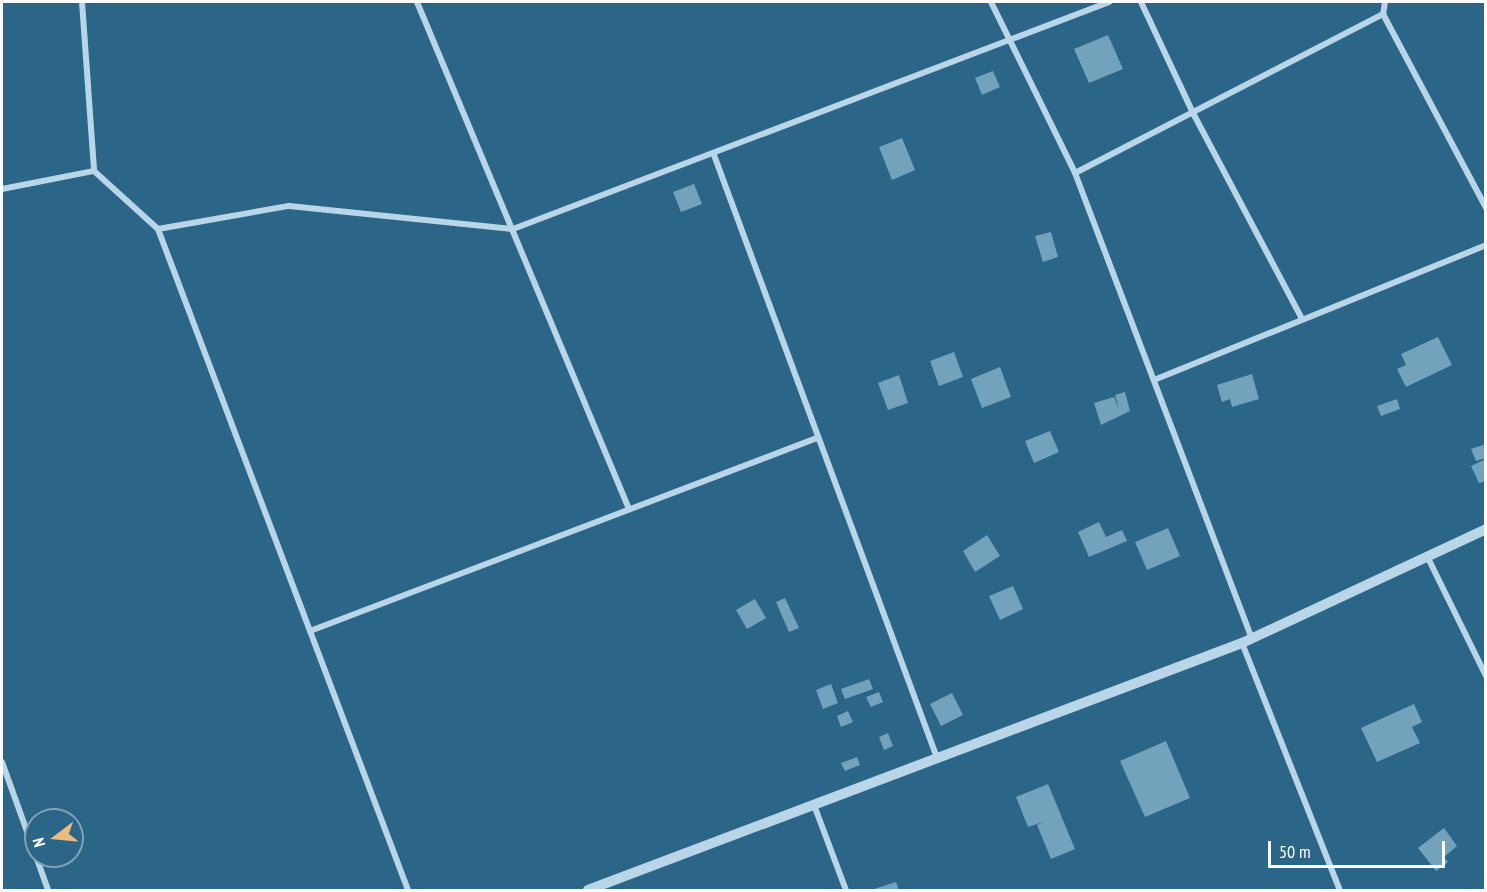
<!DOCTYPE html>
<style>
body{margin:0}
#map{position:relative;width:1487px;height:892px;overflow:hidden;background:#2b6588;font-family:"PT Sans Narrow",sans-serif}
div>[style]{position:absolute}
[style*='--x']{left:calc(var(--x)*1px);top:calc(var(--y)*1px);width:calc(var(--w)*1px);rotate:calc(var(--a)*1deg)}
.building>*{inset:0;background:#73a2bd}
.minor>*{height:6px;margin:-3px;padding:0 3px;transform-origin:3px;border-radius:3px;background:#b8d6e8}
.tertiary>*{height:10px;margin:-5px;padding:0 5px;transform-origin:5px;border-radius:5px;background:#b8d6e8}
span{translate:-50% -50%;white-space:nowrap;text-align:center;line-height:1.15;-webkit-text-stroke:6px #2b6588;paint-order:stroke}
.frame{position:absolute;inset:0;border:3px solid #fff;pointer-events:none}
.north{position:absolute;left:24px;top:808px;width:60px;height:60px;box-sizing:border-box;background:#2b6588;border:2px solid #80a3b8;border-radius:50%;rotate:254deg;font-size:16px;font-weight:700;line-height:24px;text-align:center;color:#fff}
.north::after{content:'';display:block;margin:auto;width:21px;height:27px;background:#edba80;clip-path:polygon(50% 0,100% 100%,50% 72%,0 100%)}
.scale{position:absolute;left:1268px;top:841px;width:177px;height:27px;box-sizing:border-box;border:3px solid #fff;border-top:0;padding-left:8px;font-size:18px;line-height:21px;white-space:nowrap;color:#fff;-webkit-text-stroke:4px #2b6588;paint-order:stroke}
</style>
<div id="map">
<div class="building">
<div style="clip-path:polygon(1108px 35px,1123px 69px,1089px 83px,1074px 49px)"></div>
<div style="clip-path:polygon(993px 71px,1000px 87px,982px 95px,975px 78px)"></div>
<div style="clip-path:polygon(902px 138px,915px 170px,892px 180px,879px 147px)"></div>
<div style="clip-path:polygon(694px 184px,702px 204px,681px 212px,673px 192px)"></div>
<div style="clip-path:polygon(1051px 232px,1058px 257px,1043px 262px,1035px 236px)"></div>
<div style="clip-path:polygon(1438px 337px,1452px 365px,1406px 387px,1397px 369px,1406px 365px,1401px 354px)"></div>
<div style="clip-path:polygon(954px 352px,963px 377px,939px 386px,930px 361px)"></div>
<div style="clip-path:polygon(1000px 367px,1011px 397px,982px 408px,971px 379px)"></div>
<div style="clip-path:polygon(1252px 374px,1259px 399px,1232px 407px,1230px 399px,1222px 402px,1217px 385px)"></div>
<div style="clip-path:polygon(899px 375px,908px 403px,888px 410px,878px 383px)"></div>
<div style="clip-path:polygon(1125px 392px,1130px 411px,1101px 425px,1094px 403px,1114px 397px,1119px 409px,1115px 395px)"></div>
<div style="clip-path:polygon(1397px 399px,1400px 409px,1381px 416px,1377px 406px)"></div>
<div style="clip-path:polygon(1050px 431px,1059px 452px,1034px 463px,1025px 441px)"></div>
<div style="clip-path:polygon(1486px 444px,1486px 458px,1476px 461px,1471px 449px)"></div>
<div style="clip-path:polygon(1486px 459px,1486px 481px,1479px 483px,1471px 466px)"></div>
<div style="clip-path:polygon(1099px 522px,1106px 537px,1122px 530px,1127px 541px,1089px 557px,1078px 532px)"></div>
<div style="clip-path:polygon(1168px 528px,1180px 556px,1147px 570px,1135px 542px)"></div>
<div style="clip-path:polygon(987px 535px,1000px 556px,975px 572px,963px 551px)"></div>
<div style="clip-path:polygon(1013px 586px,1023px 609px,1000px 620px,989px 596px)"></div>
<div style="clip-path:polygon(785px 598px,799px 628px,789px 632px,776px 602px)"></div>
<div style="clip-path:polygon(755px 599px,766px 618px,747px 629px,736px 610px)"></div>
<div style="clip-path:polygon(869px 679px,873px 689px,845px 699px,841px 689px)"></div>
<div style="clip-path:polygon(831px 684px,838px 703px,823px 709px,816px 690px)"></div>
<div style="clip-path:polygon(879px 692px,883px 702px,871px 707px,866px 697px)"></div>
<div style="clip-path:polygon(952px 693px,963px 715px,941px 726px,930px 704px)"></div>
<div style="clip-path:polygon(1414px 704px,1422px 722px,1412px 727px,1420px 743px,1377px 762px,1361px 728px)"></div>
<div style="clip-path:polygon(848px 711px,853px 722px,841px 727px,837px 716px)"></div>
<div style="clip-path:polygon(888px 733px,893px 746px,884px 750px,879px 737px)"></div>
<div style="clip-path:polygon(1166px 741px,1190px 798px,1145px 817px,1120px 761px)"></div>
<div style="clip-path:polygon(857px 757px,860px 765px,845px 771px,841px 763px)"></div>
<div style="clip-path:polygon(1048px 784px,1075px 849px,1051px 859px,1037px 825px,1043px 822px,1028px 827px,1016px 797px)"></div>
<div style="clip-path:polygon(1444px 828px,1457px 846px,1444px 857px,1448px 862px,1436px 871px,1418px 848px)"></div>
<div style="clip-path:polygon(896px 882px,899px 890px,871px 890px)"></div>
</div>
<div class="minor">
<div style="--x:82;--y:2;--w:169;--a:85.9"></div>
<div style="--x:94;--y:171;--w:86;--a:42.2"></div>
<div style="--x:417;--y:2;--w:550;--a:67.31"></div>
<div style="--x:991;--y:2;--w:191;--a:63.8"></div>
<div style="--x:1075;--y:173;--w:498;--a:69.2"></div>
<div style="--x:1141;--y:2;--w:123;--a:64.9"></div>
<div style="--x:1193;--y:113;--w:233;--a:62.1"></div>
<div style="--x:1385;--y:2;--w:12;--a:99"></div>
<div style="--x:1383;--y:14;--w:220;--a:62"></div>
<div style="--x:714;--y:155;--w:643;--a:69.7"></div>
<div style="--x:1075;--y:173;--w:347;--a:-27.3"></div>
<div style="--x:2;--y:189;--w:94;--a:-11.1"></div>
<div style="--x:1154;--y:380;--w:358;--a:-22.1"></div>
<div style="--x:1427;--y:556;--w:134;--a:63.8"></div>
<div style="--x:310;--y:631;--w:542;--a:-20.84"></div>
<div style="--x:1242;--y:643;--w:266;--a:68.4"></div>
<div style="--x:2;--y:762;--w:136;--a:70.2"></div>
<div style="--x:814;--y:805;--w:91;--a:69.4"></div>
<div style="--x:408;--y:890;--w:707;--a:-110.72"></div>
<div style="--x:158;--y:229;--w:133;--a:-10"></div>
<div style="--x:289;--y:206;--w:225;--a:5.9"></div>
<div style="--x:513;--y:229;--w:638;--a:-20.85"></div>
</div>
<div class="tertiary">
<div style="--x:588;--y:890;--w:699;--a:-20.69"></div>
<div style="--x:1242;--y:643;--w:269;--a:-25"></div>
</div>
<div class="frame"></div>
<div class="north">N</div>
<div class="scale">50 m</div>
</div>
